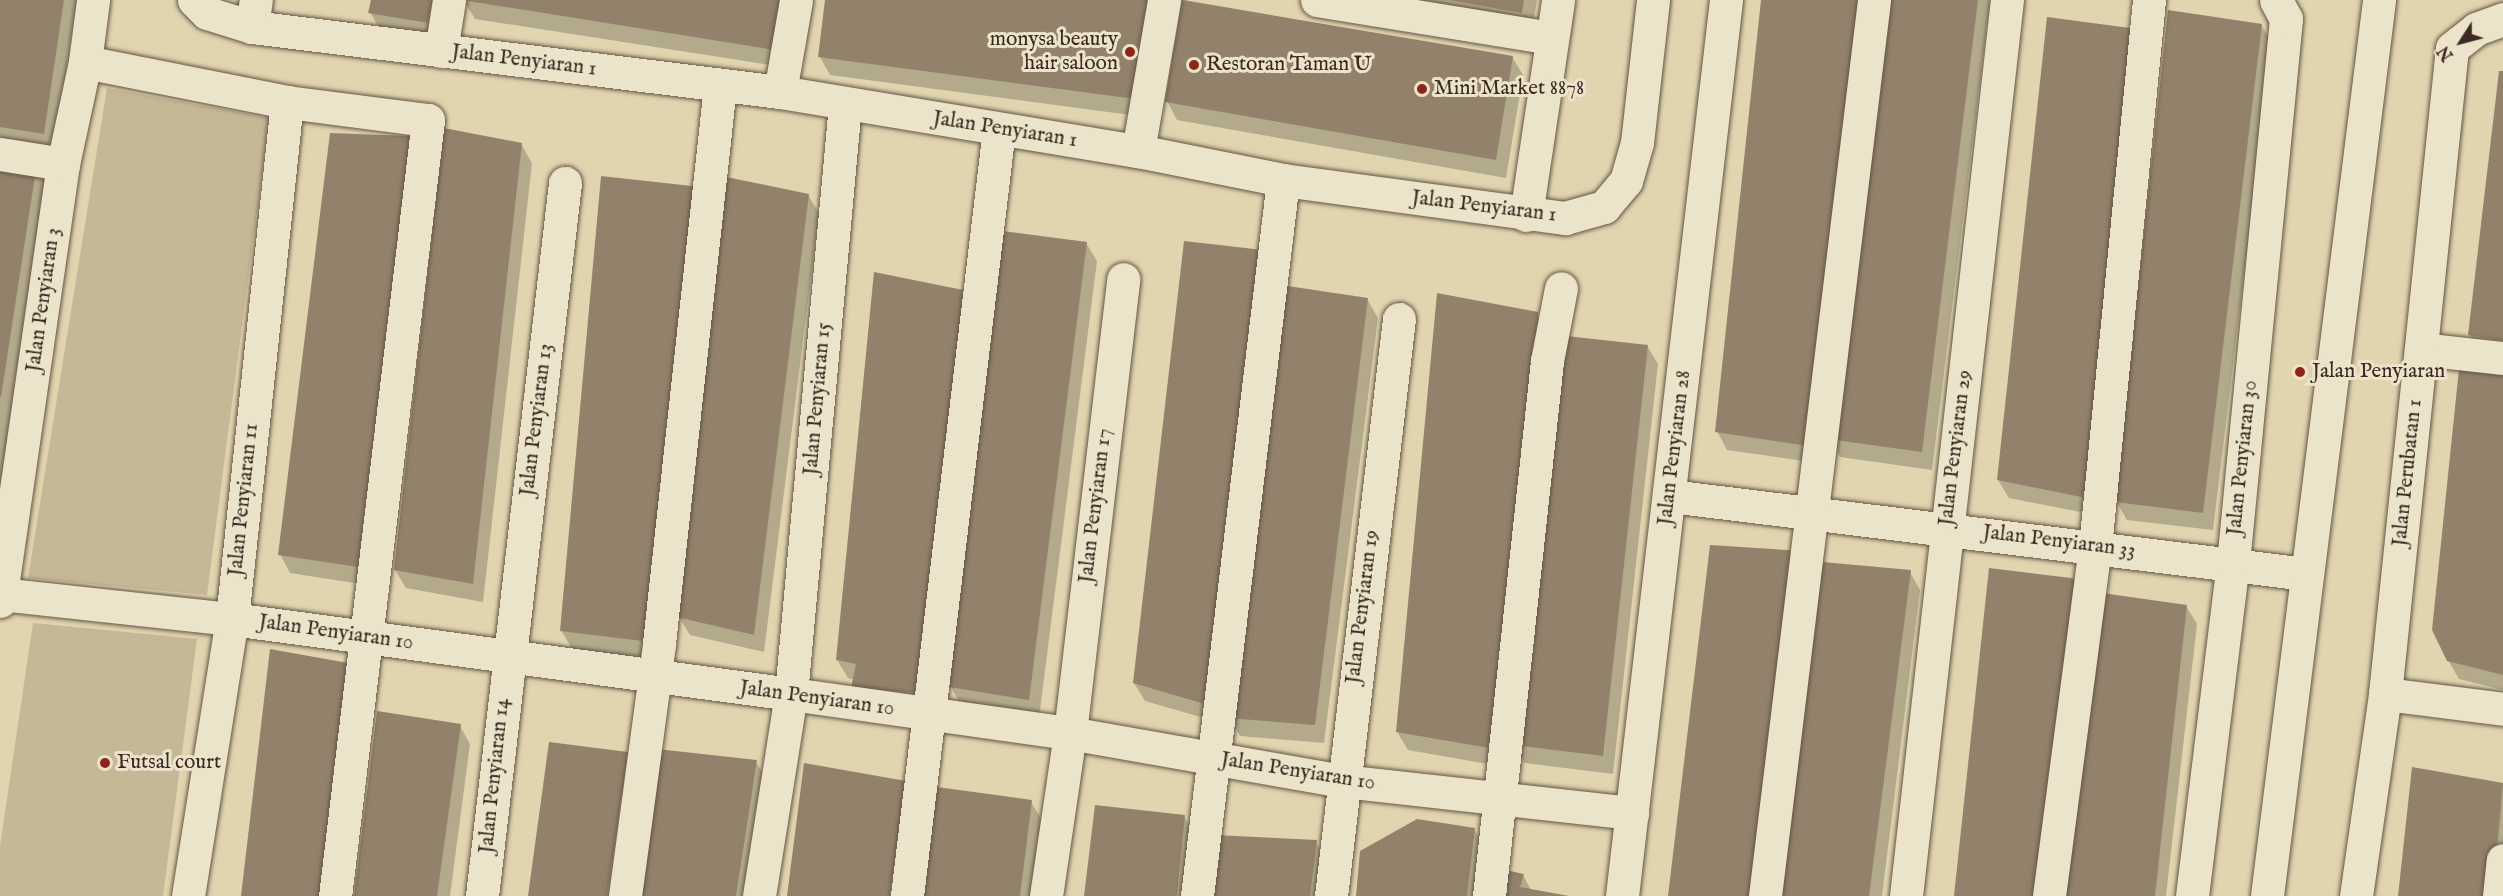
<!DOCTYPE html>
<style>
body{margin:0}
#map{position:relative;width:2503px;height:896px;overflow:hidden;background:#e0d5af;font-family:"IM FELL English",serif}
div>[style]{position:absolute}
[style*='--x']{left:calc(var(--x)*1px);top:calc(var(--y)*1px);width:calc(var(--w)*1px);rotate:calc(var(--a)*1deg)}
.green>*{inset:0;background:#c4b897}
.shadow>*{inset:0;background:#0003}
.building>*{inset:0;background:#92826b}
.roads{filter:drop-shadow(0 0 2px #665445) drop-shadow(0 0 2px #665445)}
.minor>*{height:33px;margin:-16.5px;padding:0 16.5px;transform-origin:16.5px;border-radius:16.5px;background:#ebe4cb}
.dots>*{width:16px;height:16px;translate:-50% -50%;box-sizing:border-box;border:3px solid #ebe4cb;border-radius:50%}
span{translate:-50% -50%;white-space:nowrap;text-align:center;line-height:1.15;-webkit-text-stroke:6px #ebe4cb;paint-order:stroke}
.poi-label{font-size:21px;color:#3d2922}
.right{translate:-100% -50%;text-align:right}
.left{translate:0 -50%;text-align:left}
.street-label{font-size:21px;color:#3d2922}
.north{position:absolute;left:2431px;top:12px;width:60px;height:60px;-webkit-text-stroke:4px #ebe4cb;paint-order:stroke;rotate:234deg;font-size:16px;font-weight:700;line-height:24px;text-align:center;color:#3d2922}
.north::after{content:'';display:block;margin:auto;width:21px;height:27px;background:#3d2922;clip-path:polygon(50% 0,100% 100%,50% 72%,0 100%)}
</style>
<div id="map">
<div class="green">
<div style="clip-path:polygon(107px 88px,269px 118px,207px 595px,28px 578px)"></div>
<div style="clip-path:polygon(33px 623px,197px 639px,163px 896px,0 896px,0 846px)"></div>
</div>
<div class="shadow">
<div style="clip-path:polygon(0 0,77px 0,54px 152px,0 144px)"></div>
<div style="clip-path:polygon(372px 0,445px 0,438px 41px,381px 31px,370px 12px)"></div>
<div style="clip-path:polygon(807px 0,797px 69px,475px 19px,464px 1px)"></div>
<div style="clip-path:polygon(827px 0,1167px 8px,1153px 118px,830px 75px,820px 57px)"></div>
<div style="clip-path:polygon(1184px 0,1512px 57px,1523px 75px,1506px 178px,1177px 120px,1167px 101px)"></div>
<div style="clip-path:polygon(1338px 0,1537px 0,1532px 30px)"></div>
<div style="clip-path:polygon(1763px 0,1990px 0,1932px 470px,1840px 457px,1828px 436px,1825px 464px,1727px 450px,1717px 431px)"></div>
<div style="clip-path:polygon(2261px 25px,2272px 43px,2213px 530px,2127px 520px,2116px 501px)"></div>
<div style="clip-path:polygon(2144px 32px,2106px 517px,2009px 498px,1998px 480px)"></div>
<div style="clip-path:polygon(2503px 72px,2503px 356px,2480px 353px,2470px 335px)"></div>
<div style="clip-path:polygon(521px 144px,532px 163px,483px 602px,406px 588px,395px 570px)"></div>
<div style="clip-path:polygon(0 155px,36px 164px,46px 182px,0 489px)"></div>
<div style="clip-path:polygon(419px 156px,367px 585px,290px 573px,280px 554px)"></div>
<div style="clip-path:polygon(603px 178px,661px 660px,572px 649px,561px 630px)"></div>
<div style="clip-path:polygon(808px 195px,819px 213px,764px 652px,690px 635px,679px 617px)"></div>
<div style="clip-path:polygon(1086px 243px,1097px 261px,1039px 718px,961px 705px,951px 687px)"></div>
<div style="clip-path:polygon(1273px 270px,1218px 722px,1145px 701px,1134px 683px)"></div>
<div style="clip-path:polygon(875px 274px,936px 710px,863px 706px,855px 680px,848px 678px,837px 660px)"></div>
<div style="clip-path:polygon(1367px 299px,1378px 318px,1324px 743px,1240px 736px,1230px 718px)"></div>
<div style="clip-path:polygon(1537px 313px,1548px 331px,1505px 767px,1408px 750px,1397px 732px)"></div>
<div style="clip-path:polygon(1647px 346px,1658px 364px,1613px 774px,1525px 763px,1514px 744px)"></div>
<div style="clip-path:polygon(2503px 375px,2503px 690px,2459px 679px,2448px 660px)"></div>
<div style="clip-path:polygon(1910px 572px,1920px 590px,1882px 896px,1782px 896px)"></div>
<div style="clip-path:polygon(2186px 606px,2197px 624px,2166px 896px,2067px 896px)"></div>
<div style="clip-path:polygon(460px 726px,470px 744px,450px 896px,356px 896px)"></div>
<div style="clip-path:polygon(627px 753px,620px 896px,529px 896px)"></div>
<div style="clip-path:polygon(756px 762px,767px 780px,749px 896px,641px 896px)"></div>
<div style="clip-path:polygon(2413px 768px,2503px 784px,2503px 896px,2399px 896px)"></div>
<div style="clip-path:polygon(1031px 802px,1042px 820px,1032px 896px,925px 896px)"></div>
<div style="clip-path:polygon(1184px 817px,1195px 835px,1188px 896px,1085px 896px)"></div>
<div style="clip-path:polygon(1474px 829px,1485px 847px,1479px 896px,1358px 896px)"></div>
<div style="clip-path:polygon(1316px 842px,1326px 860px,1322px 896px,1208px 896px)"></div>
<div style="clip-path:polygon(1523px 875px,1531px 890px,1567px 896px,1494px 896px)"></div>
</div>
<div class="building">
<div style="clip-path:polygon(0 0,64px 0,44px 134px,0 127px)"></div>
<div style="clip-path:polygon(371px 0,432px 0,428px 23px,368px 13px)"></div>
<div style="clip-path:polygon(462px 0,795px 0,787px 52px)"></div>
<div style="clip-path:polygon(825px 0,1155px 0,1143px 100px,818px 57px)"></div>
<div style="clip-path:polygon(1182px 0,1513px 56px,1496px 160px,1165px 102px)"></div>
<div style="clip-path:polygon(1449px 0,1524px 0,1522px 13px)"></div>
<div style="clip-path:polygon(1761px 0,1864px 0,1815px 447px,1715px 432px)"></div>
<div style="clip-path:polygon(1886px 0,1978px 0,1922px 452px,1828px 439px)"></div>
<div style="clip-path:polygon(2168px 10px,2262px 24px,2203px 513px,2115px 502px)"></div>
<div style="clip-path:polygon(2047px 17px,2145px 30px,2096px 500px,1997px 480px)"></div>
<div style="clip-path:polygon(2499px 71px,2503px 71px,2503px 340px,2468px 335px)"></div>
<div style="clip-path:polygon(444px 128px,522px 143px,473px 584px,394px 570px)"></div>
<div style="clip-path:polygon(330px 133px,410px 136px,358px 567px,278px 555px)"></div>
<div style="clip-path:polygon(0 154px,37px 163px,1px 397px,0 397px)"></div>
<div style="clip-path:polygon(601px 176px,701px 187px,651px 642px,560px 631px)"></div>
<div style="clip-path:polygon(726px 177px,809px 194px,754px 635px,677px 617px)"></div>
<div style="clip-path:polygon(1002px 231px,1087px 242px,1029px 700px,949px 687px)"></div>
<div style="clip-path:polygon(1184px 241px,1263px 250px,1208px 705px,1133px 683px)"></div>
<div style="clip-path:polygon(874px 272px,973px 292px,926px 693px,851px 688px,856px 664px,836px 660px)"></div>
<div style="clip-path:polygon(1281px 285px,1368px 298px,1315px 725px,1228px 718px)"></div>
<div style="clip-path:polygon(1437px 293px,1538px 312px,1495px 749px,1396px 732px)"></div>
<div style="clip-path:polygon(1557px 335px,1648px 345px,1603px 756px,1513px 745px)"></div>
<div style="clip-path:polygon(2459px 369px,2503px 374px,2503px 675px,2447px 661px,2432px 630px)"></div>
<div style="clip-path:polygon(1710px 545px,1803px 551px,1761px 896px,1668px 896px)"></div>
<div style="clip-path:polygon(1823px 562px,1911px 570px,1869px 896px,1781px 896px)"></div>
<div style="clip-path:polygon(1989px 568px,2087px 580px,2047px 896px,1954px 896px)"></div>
<div style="clip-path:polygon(2102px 593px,2187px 605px,2155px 896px,2066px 896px)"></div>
<div style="clip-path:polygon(270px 649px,348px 663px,321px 896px,241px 896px)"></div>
<div style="clip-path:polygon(377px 711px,461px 724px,437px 896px,354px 896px)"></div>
<div style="clip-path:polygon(549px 742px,628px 752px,607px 896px,528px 896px)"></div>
<div style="clip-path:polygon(657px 749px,757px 760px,736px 896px,639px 896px)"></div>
<div style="clip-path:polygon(804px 763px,906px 781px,890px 896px,787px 896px)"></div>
<div style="clip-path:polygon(2412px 767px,2503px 783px,2493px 896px,2398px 896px)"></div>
<div style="clip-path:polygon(937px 787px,1032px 800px,1020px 896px,924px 896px)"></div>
<div style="clip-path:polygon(1095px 805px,1185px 815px,1177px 896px,1084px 896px)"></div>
<div style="clip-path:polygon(1417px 819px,1475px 828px,1467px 896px,1356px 896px,1360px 851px)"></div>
<div style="clip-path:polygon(1214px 835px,1317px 840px,1310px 896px,1206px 896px)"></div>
<div style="clip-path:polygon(1496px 868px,1524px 874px,1520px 887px,1569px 896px,1493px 896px)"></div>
</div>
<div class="roads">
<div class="minor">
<div style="--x:194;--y:0;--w:18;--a:45"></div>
<div style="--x:207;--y:13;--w:47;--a:17.3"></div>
<div style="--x:252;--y:27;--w:532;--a:7.02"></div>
<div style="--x:780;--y:92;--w:363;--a:9.4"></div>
<div style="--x:1138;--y:151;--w:148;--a:11.3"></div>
<div style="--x:1283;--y:180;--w:285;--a:7.7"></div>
<div style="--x:1565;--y:218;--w:41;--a:-15.8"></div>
<div style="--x:1604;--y:207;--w:34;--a:-50"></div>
<div style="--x:1626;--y:181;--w:40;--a:-74"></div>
<div style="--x:1637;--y:143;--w:144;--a:-83.6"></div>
<div style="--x:1317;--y:0;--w:238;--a:9.2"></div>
<div style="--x:252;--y:27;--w:27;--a:-82"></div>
<div style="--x:441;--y:51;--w:52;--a:-81.1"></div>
<div style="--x:85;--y:62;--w:206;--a:11.2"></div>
<div style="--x:287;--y:102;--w:142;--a:7.3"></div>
<div style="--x:428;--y:120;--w:782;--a:96.83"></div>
<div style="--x:780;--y:92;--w:93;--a:-80.1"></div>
<div style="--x:1138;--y:151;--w:153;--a:-80.2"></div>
<div style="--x:0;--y:154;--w:64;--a:9"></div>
<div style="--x:1526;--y:215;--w:217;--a:-81.5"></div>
<div style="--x:2421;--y:349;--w:82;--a:6.3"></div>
<div style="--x:1670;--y:496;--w:641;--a:6.99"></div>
<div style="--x:1;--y:594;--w:232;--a:6.2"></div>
<div style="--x:232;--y:619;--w:564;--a:7.64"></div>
<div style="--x:791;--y:694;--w:282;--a:8"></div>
<div style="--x:1070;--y:733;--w:276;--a:10"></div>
<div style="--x:1342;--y:781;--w:292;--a:6.3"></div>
<div style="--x:0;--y:601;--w:442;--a:-81.8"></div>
<div style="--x:63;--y:164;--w:104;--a:-77.8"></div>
<div style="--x:85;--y:62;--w:63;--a:-82.6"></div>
<div style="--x:2385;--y:694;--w:119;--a:7.2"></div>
<div style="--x:188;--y:896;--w:280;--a:-81"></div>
<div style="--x:232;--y:619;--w:520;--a:-83.93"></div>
<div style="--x:482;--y:896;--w:718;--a:-83.36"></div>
<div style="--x:625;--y:896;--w:255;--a:-82.3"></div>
<div style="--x:659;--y:643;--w:560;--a:-83.75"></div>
<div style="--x:759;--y:896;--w:205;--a:-81"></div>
<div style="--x:791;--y:694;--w:592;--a:-84.77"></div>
<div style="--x:907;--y:896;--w:772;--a:-83.16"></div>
<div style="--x:1046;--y:896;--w:165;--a:-81.6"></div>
<div style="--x:1070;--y:733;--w:457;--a:-83.3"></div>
<div style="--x:1197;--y:896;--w:721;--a:-83.15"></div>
<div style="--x:1331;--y:896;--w:581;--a:-83.28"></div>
<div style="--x:1489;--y:896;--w:538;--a:-83.81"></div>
<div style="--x:1547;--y:361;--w:74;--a:-79.1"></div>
<div style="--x:1622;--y:896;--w:902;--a:-83.38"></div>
<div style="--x:1765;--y:896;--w:903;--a:-83.06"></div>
<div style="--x:1906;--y:896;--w:902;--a:-83.57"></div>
<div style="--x:2049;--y:896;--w:352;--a:-82.5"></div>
<div style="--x:2095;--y:547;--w:550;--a:-84.36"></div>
<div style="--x:2192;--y:896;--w:336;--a:-83"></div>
<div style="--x:2233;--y:563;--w:547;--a:-84.44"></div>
<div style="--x:2286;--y:19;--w:21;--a:-118"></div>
<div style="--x:2267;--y:896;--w:903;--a:-82.87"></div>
<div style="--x:2356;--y:896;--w:204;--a:-81.8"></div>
<div style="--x:2385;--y:694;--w:649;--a:-84.08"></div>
<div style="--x:2452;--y:48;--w:31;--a:-38"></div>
<div style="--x:2476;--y:29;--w:29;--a:-20"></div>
<div style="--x:2499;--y:896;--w:36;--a:-84"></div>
</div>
</div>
<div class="dots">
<div style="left:1130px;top:52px;background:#8f2418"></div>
<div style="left:1194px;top:65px;background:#8f2418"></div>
<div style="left:1422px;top:89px;background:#8f2418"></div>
<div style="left:2300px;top:372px;background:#8f2418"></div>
<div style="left:105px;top:763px;background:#8f2418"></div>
</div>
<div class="poi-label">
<span class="right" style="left:1118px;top:52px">monysa beauty<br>hair saloon</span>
<span class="left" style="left:1206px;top:65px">Restoran Taman U</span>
<span class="left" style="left:1434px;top:89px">Mini Market 8878</span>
<span class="left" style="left:2312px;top:372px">Jalan Penyiaran</span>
<span class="left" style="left:117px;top:763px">Futsal court</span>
</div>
<div class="street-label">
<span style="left:524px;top:61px;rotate:7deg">Jalan Penyiaran 1</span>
<span style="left:1005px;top:130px;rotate:9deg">Jalan Penyiaran 1</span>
<span style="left:1484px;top:207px;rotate:7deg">Jalan Penyiaran 1</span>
<span style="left:44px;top:300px;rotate:-82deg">Jalan Penyiaran 3</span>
<span style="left:818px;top:399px;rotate:-85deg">Jalan Penyiaran 15</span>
<span style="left:537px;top:420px;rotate:-83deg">Jalan Penyiaran 13</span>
<span style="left:1675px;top:448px;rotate:-83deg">Jalan Penyiaran 28</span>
<span style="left:1956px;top:448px;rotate:-83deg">Jalan Penyiaran 29</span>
<span style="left:2243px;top:458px;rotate:-84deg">Jalan Penyiaran 30</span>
<span style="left:2408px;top:473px;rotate:-84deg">Jalan Perubatan 1</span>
<span style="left:244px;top:500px;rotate:-84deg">Jalan Penyiaran 11</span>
<span style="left:1096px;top:506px;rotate:-83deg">Jalan Penyiaran 17</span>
<span style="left:2059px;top:542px;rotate:7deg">Jalan Penyiaran 33</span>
<span style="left:1363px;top:607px;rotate:-83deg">Jalan Penyiaran 19</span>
<span style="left:336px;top:633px;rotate:8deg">Jalan Penyiaran 10</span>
<span style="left:817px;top:699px;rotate:8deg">Jalan Penyiaran 10</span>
<span style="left:1298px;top:772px;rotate:9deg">Jalan Penyiaran 10</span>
<span style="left:495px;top:776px;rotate:-84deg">Jalan Penyiaran 14</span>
</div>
<div class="north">N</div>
</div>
